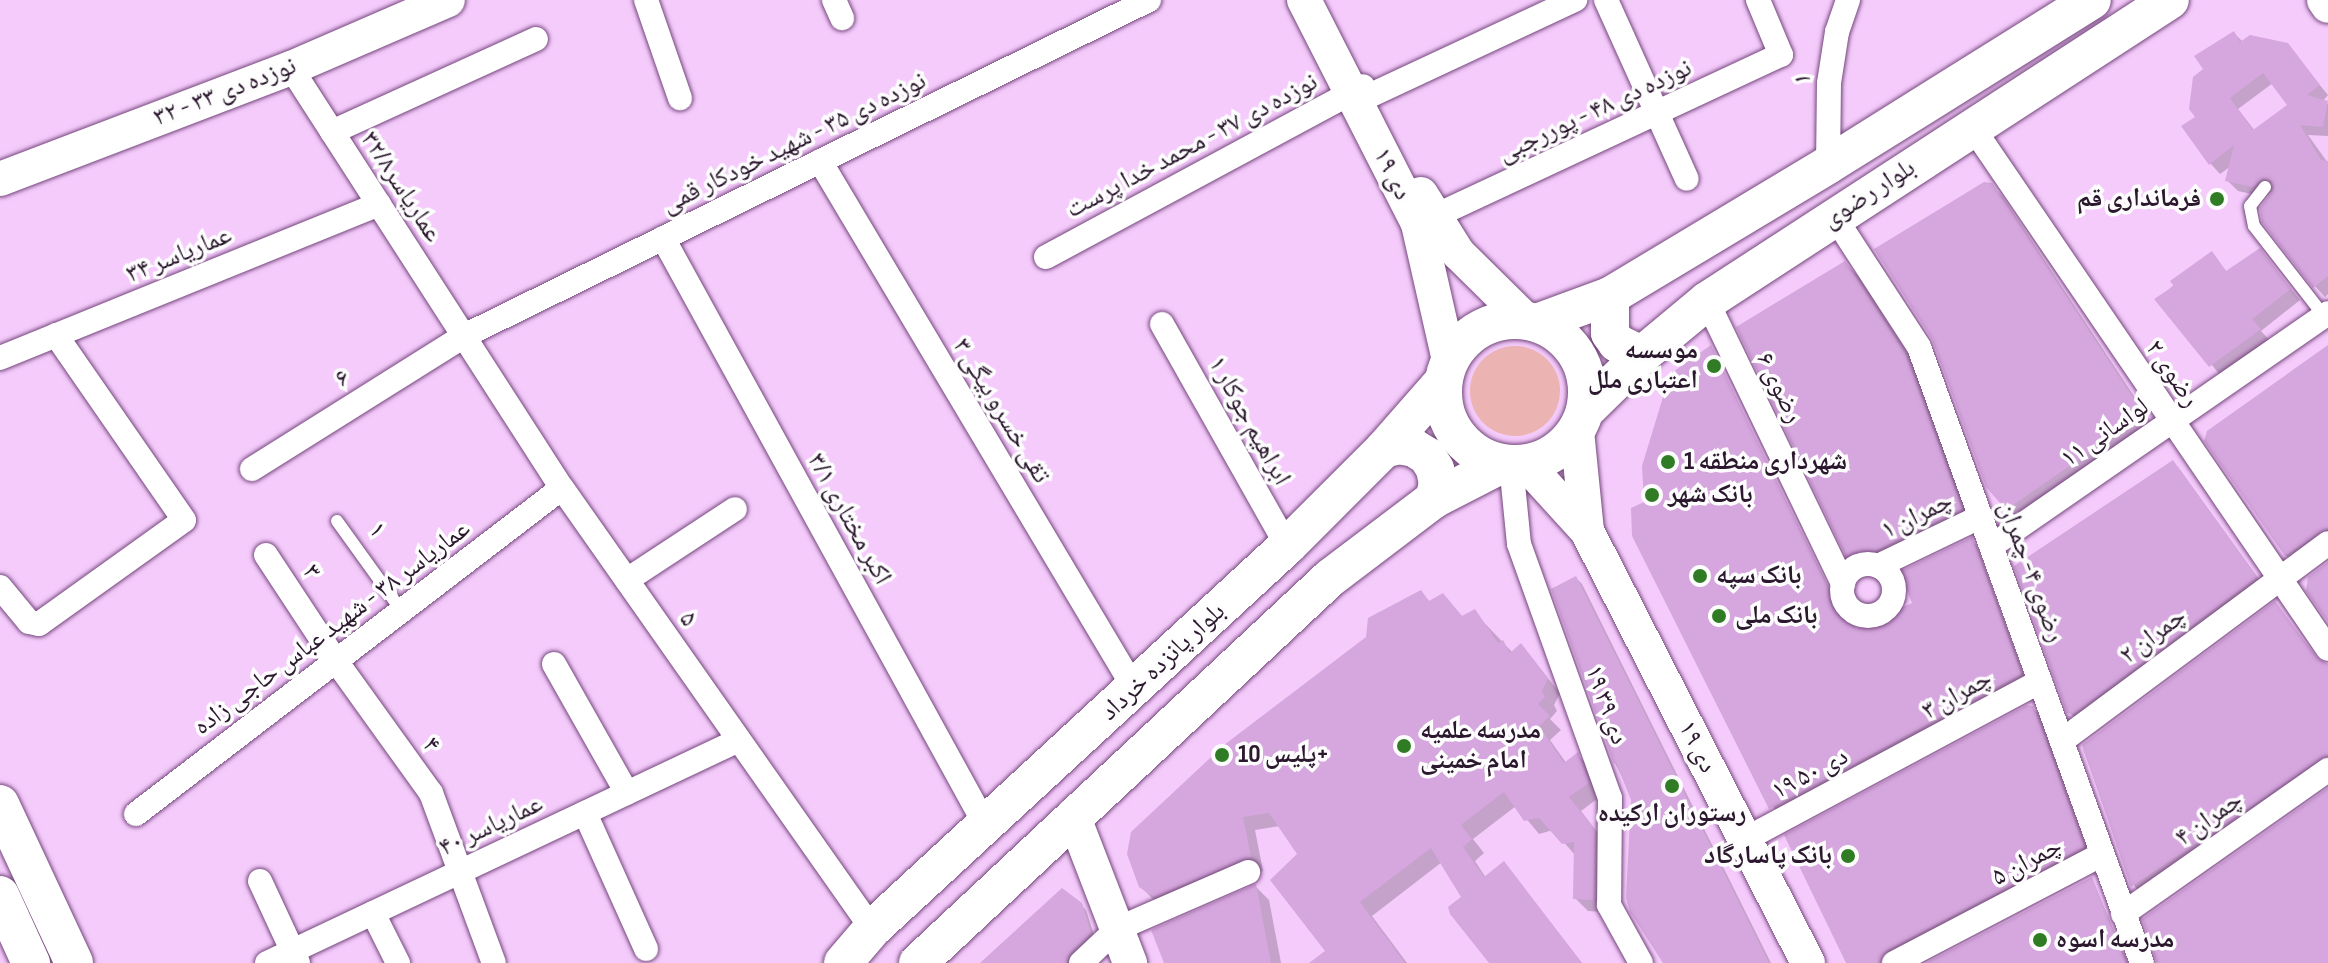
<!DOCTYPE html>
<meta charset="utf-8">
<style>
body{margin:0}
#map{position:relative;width:2328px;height:963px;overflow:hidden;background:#f5cbfc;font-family:"Sofia Sans Condensed","Noto Naskh Arabic",sans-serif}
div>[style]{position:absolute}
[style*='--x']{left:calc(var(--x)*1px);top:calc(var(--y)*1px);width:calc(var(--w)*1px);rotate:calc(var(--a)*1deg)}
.green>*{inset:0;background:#ebb3b1}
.round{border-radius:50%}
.shadow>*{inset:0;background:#0003}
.building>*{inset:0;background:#d6a6de}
.roads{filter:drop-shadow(0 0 2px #75477d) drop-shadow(0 0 2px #75477d)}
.lane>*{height:12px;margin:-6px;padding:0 6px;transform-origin:6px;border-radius:6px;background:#fff}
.street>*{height:24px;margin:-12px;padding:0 12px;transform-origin:12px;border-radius:12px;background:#fff}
.street>.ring{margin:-12px;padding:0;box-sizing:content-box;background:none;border:24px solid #fff;border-radius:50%}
.secondary>*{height:34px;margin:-17px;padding:0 17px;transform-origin:17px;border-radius:17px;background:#fff}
.primary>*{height:38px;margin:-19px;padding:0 19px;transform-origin:19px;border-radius:19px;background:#fff}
.primary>.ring{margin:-19px;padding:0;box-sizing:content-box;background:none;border:38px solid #fff;border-radius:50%}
.dots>*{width:22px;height:22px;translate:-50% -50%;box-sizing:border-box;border:4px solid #fdfdfd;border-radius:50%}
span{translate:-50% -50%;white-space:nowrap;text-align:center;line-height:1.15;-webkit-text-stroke:7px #fdfdfd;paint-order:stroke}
.street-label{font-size:26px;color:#2b182e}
.poi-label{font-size:26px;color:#2b182e;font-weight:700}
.right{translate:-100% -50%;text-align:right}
.left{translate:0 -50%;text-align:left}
</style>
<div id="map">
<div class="green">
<div class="round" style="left:1470px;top:346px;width:90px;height:90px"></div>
</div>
<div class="shadow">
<div style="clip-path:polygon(evenodd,2234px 33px,2243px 42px,2287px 45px,2328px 95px,2322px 102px,2328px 104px,2328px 136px,2308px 135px,2328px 163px,2328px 294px,2325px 297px,2315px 286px,2278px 187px,2265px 197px,2238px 191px,2227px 180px,2231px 166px,2220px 174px,2210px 163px,2197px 117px,2234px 33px,2273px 83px,2289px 105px,2255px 131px,2238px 109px,2273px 83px)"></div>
<div style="clip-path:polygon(1991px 185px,2002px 196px,2153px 425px,2018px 520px,2007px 509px)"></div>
<div style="clip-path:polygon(2260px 251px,2300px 300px,2261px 331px,2270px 341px,2221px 376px,2157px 299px,2212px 254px,2227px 272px)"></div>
<div style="clip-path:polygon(1845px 263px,1859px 277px,1919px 370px,1975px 524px,1865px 576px,1851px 561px)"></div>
<div style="clip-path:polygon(1711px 348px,1833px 596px,1846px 607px,1857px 631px,1915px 604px,1972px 540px,1977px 546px,2026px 680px,1777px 814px,1634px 535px)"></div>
<div style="clip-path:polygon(2328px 348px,2328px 535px,2291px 560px,2285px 555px)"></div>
<div style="clip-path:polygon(2178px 467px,2261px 582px,2074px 717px,2069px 712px)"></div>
<div style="clip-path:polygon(1576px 578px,1582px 584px,1771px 963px,1666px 963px,1633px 799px,1615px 763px,1553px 590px)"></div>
<div style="clip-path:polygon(1420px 592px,1431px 603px,1443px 596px,1463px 617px,1474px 612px,1513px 653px,1521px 646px,1560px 693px,1554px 705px,1557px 711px,1550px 719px,1561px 730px,1550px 740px,1567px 764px,1578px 755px,1590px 768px,1601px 796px,1581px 811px,1607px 845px,1605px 912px,1588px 911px,1575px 898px,1576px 856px,1553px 830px,1539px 834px,1516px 806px,1473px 839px,1484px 853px,1475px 861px,1486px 878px,1504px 863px,1582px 963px,1492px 963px,1464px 898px,1442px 862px,1372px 916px,1407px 963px,1312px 963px,1327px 951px,1300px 855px,1280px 826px,1255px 830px,1263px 871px,1169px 909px,1154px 900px,1140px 886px,1368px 638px)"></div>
<div style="clip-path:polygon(2275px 604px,2322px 664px,2328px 665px,2328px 762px,2140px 892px,2135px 887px,2083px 749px)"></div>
<div style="clip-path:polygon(2032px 708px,2039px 714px,2089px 853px,1886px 963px,1848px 963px)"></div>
<div style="clip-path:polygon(2092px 879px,2128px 963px,1931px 963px)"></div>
<div style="clip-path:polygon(1256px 887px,1269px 900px,1281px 963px,1166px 963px)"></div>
<div style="clip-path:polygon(1080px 904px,1086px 910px,1095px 938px,1073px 963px,983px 963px)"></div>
</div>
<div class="building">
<div style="clip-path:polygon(evenodd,2234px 31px,2240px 42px,2250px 35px,2288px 43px,2320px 85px,2307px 95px,2328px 101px,2323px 127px,2300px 125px,2321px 160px,2328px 161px,2328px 276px,2313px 288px,2262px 222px,2260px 208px,2274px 189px,2271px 180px,2262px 178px,2253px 187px,2225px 181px,2234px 145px,2209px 165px,2181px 126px,2195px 117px,2189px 109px,2193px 77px,2203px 69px,2194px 56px,2234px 31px,2263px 73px,2287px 105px,2253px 130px,2230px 98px,2263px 73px)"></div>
<div style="clip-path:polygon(1984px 182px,1992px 183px,2144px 414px,2006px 510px,1986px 487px,1932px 339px,1874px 249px)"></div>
<div style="clip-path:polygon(2260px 248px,2291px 289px,2252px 319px,2261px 329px,2209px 367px,2154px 299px,2174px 286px,2170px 281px,2212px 251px,2226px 271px)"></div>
<div style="clip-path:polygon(1845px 261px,1905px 354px,1962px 509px,1849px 563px,1736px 327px)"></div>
<div style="clip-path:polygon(1711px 345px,1829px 590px,1840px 599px,1855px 629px,1912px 603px,1899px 572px,1972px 537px,2021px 674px,1769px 809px,1632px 536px,1631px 508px,1644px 502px,1642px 466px,1670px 374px)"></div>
<div style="clip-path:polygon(2328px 345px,2328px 528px,2285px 556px,2204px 441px,2207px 431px)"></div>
<div style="clip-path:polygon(2173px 460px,2257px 577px,2073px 714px,2067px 713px,2014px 566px)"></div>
<div style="clip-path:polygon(2328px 562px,2328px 622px,2306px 591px,2308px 577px)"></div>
<div style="clip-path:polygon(1576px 576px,1595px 614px,1769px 963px,1663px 963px,1630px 912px,1626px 898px,1631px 800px,1616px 762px,1614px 764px,1551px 589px)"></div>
<div style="clip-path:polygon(1421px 590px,1429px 601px,1443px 593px,1462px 616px,1475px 609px,1498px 643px,1503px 640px,1510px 653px,1521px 643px,1548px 678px,1542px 691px,1545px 697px,1538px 704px,1550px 716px,1539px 726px,1564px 763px,1578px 752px,1589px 783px,1569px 797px,1595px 830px,1593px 900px,1573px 899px,1574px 842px,1562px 844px,1539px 818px,1524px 821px,1504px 792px,1461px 825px,1472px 839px,1463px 847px,1484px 877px,1504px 861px,1582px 963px,1489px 963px,1450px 914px,1448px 907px,1461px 897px,1431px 848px,1360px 902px,1405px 963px,1309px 963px,1325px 951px,1270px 880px,1297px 854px,1269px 813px,1243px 817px,1251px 857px,1154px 897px,1139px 887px,1127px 854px,1131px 832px,1224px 745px,1366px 637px,1368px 618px)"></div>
<div style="clip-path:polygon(2275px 601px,2316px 657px,2328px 664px,2328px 755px,2131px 887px,2082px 745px)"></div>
<div style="clip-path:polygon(2027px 705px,2033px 706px,2084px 847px,1887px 950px,1879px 963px,1846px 963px,1784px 835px)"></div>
<div style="clip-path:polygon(2328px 788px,2328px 963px,2157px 963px,2142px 919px)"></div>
<div style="clip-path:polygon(2092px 877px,2126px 963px,1926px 963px)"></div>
<div style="clip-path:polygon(1256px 884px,1271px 963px,1164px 963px,1151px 930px)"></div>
<div style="clip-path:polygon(1062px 888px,1082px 903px,1091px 933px,1070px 953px,1066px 963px,980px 963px)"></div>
</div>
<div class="roads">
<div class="lane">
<div style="--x:2265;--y:187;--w:24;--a:128"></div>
<div style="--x:2250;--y:206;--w:20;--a:79"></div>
<div style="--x:2254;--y:226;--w:114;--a:52.1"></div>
<div style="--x:337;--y:521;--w:110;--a:54.3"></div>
</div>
<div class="street">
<div style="--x:646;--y:0;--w:104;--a:70.9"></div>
<div style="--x:834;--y:0;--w:20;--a:66"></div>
<div style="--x:1606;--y:0;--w:196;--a:65.7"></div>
<div style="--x:291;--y:68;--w:500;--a:57.2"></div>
<div style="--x:562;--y:488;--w:539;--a:54.89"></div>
<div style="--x:1356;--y:102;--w:242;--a:-25"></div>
<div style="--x:1973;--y:128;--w:630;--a:55.73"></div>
<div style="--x:332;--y:132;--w:224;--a:-24.5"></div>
<div style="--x:820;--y:161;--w:613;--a:59.21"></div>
<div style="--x:1828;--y:165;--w:82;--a:-89.3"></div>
<div style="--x:1829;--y:83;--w:52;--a:-81.1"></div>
<div style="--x:1837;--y:32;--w:34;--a:-71"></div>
<div style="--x:1834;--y:216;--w:156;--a:57"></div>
<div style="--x:1919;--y:347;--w:655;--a:70.1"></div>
<div style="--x:1433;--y:217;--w:384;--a:-25"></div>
<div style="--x:1781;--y:55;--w:60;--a:-112.7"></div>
<div style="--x:663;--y:238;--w:671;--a:61.22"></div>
<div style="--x:1046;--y:257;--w:360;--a:-28.3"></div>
<div style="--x:1707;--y:301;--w:314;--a:64.3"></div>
<div style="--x:1162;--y:324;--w:255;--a:60.6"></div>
<div style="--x:0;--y:358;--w:409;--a:-22.1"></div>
<div style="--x:1511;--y:464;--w:80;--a:84.3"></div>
<div style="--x:1519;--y:544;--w:270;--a:70.3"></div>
<div style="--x:1610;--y:798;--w:107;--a:90.5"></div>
<div style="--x:1609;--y:905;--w:66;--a:61.1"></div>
<div style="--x:252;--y:469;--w:250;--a:-32.1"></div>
<div style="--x:464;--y:336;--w:763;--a:-26.13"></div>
<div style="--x:1993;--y:545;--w:407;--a:-34.7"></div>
<div style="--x:266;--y:555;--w:127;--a:56.6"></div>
<div style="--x:336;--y:661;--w:163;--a:54.3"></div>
<div style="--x:431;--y:793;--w:181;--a:69.7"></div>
<div class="ring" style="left:1842px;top:564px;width:28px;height:28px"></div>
<div style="--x:1878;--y:566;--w:113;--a:-25.7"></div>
<div style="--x:627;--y:580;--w:129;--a:-33.3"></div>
<div style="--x:0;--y:587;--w:45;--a:50.4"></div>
<div style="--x:29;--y:622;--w:10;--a:11"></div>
<div style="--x:39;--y:624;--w:178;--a:-35.6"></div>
<div style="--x:184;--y:520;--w:225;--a:-124.7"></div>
<div style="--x:554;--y:664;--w:148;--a:60.5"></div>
<div style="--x:2063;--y:740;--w:330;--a:-36.6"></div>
<div style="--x:585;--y:813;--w:149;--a:65.8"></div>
<div style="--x:136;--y:814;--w:536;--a:-37.43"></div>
<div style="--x:1744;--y:840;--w:336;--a:-28.2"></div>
<div style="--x:260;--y:881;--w:90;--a:65.1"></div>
<div style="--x:373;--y:913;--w:56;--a:63.4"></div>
<div style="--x:2123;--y:914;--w:251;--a:-35.1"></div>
<div style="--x:267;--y:963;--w:522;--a:-25.29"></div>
<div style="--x:1081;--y:963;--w:50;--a:-43.4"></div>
<div style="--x:1117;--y:929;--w:143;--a:-23.5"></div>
<div style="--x:1894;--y:963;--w:233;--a:-27.6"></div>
</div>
<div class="secondary">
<div style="--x:1304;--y:0;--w:251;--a:63"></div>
<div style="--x:1418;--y:224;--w:139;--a:77.2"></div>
<div style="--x:2324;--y:0;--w:7;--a:56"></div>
<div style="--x:0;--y:179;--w:311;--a:-20.9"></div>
<div style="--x:291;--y:68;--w:171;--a:-23.4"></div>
<div style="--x:1421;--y:194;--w:70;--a:57.9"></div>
<div style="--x:1458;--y:253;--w:94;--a:44.6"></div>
<div style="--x:1577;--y:431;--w:100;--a:84.3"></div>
<div style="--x:1526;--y:464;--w:91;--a:47.7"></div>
<div style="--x:1587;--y:531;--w:485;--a:62.9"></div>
<div style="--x:1073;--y:815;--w:159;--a:68.9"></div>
</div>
<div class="primary">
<div style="--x:1610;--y:296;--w:37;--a:90"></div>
<div style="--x:1610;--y:333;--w:12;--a:55"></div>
<div style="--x:1617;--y:343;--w:28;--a:26"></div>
<div class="ring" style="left:1443px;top:320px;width:106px;height:106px"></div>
<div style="--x:1539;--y:322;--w:76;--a:-20.1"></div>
<div style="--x:1610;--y:296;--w:254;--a:-31"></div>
<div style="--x:1828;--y:165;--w:311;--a:-32"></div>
<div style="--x:1585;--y:411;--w:80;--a:-44.5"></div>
<div style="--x:1642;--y:355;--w:85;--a:-39.7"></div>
<div style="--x:1707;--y:301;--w:552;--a:-33.03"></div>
<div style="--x:1384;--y:449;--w:16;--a:-15"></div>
<div style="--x:1399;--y:445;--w:15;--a:11"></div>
<div style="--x:1414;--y:448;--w:15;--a:32"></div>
<div style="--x:1427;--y:456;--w:15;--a:58"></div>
<div style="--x:1435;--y:469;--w:15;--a:79"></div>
<div style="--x:1438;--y:484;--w:16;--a:105"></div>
<div style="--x:0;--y:804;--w:175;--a:65"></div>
<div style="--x:0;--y:895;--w:75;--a:65.5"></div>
<div style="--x:843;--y:963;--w:45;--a:-49.5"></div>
<div style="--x:872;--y:929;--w:565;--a:-42.7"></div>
<div style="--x:1287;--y:546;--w:137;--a:-45"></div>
<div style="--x:1384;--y:449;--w:88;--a:-48.7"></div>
<div style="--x:918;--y:963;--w:564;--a:-43.06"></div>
<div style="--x:1330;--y:578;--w:131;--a:-37.2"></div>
<div style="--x:1434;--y:499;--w:76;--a:-27.2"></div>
</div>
</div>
<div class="dots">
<div style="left:2217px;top:199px;background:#2f7c25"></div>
<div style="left:1714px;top:366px;background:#2f7c25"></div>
<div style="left:1668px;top:462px;background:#2f7c25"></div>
<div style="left:1652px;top:495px;background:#2f7c25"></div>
<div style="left:1700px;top:576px;background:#2f7c25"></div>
<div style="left:1719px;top:616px;background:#2f7c25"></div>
<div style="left:1404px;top:746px;background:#2f7c25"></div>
<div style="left:1222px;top:755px;background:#2f7c25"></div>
<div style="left:1672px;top:786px;background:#2f7c25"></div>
<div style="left:1848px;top:856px;background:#2f7c25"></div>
<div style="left:2040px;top:940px;background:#2f7c25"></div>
</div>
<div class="street-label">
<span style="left:1803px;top:79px;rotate:-85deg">۱</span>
<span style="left:225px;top:92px;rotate:-21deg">۳۲ - نوزده دی ۳۳</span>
<span style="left:1595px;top:111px;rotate:-25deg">نوزده دی ۴۸ - پوررجبی</span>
<span style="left:794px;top:143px;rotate:-26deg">نوزده دی ۳۵ - شهید خودکار قمی</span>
<span style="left:1192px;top:146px;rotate:-28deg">نوزده دی ۳۷ - محمد خدا پرست</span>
<span style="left:1392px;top:174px;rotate:63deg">۱۹ دی</span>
<span style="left:401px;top:187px;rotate:57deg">عماریاسر۳۲/۸</span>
<span style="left:1869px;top:194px;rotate:-33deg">بلوار رضوی</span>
<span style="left:179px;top:255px;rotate:-22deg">عماریاسر ۳۴</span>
<span style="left:2172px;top:374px;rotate:56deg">رضوی ۲</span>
<span style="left:343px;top:379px;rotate:-32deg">۶</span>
<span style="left:1779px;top:388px;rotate:64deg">رضوی ۶</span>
<span style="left:1001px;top:411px;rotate:59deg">۳ تقی خسرو بیگی</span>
<span style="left:1249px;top:421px;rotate:61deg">۱ ابراهیم جوکار</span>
<span style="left:2105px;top:433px;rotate:-35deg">لواسانی ۱۱</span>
<span style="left:1917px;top:516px;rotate:-26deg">چمران ۱</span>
<span style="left:849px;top:519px;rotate:61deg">۳/۱ اکبر مختاری</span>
<span style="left:377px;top:530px;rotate:54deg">۱</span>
<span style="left:311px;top:572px;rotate:57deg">۳</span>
<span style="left:2031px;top:572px;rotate:70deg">رضوی ۴- چمران</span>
<span style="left:688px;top:619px;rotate:55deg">۵</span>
<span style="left:332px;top:628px;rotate:-37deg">عماریاسر ۳۸ - شهید عباس حاجی زاده</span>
<span style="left:2153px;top:636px;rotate:-37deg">چمران ۲</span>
<span style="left:1163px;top:662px;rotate:-43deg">بلوار پانزده خرداد</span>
<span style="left:1957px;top:695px;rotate:-29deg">چمران ۳</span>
<span style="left:1606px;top:705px;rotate:70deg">۱۹ دی ۳۹</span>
<span style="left:431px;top:745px;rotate:54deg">۴</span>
<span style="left:1697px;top:747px;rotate:63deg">۱۹ دی</span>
<span style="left:1810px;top:774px;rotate:-28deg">۱۹ دی ۵۰</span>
<span style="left:2209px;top:819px;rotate:-35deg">چمران ۴</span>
<span style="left:491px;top:826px;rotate:-25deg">عماریاسر ۴۰</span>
<span style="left:2027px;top:862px;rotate:-28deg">چمران ۵</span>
</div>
<div class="poi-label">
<span class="right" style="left:2201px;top:199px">فرمانداری قم</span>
<span class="right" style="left:1698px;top:366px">موسسه<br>اعتباری ملل</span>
<span class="left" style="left:1684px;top:462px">شهرداری منطقه 1</span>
<span class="left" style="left:1668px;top:495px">بانک شهر</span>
<span class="left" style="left:1716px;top:576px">بانک سپه</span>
<span class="left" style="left:1735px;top:616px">بانک ملی</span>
<span class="left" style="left:1420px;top:746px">مدرسه علمیه<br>امام خمینی</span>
<span class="left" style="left:1238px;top:755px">پلیس 10+</span>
<span style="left:1672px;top:814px">رستوران ارکیده</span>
<span class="right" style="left:1832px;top:856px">بانک پاسارگاد</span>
<span class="left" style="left:2056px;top:940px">مدرسه اسوه</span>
</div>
</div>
